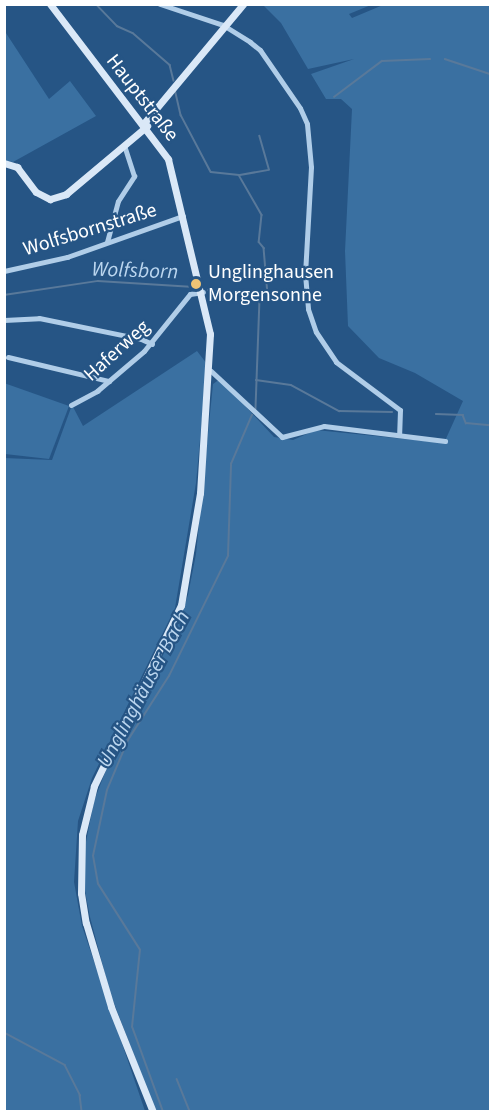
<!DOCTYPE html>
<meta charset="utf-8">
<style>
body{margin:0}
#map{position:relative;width:495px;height:1116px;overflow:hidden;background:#265585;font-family:"Source Sans 3",sans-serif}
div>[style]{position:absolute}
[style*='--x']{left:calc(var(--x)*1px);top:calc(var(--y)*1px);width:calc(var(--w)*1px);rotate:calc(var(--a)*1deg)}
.green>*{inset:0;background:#3a70a1}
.stream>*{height:1.5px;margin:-0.75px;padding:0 0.75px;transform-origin:0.75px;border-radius:0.75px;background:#59799a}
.street>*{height:5px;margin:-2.5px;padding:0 2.5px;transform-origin:2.5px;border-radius:2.5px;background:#b0cde8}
.secondary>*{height:7px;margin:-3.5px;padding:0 3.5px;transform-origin:3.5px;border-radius:3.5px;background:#dae8f7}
.dots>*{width:16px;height:16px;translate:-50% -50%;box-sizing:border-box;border:3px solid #265585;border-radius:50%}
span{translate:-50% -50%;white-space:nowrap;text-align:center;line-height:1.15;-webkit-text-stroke:4.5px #265585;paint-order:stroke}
.street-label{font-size:20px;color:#fff}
.poi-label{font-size:20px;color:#fff}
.left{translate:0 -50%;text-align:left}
.water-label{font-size:21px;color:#bbd6ef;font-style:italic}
.frame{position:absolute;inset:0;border:6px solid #fff;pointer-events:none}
</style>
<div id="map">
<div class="green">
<div style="clip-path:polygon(263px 5px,371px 5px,349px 14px,352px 18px,383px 5px,490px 5px,490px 1111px,156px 1112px,110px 993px,90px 917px,85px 891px,85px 847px,94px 801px,115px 747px,175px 632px,188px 595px,196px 554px,213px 384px,220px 379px,274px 437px,293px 440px,316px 430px,444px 443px,463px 401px,415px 373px,379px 358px,348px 326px,345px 251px,352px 109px,341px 99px,326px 99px,311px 74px,354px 59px,308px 69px,281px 23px)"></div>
<div style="clip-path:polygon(4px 30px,49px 99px,70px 81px,96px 116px,13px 162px,5px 161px)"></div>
<div style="clip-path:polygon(197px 351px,207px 364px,196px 483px,175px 608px,92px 778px,78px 821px,74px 882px,82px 926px,145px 1111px,5px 1111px,4px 458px,52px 460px,72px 405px,83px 426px)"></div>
<div style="clip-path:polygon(4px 383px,69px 406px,49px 459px,5px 454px)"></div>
</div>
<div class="stream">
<div style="--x:96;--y:4;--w:30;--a:46"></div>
<div style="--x:117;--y:26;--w:17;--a:24"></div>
<div style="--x:133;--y:33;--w:49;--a:40.9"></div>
<div style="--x:170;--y:65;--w:16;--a:76"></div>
<div style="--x:445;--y:59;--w:47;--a:18.4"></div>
<div style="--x:175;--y:89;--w:27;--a:77"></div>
<div style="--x:181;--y:115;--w:64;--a:62.2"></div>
<div style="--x:211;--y:172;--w:28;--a:6"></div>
<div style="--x:239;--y:175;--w:46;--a:60.1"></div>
<div style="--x:262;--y:215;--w:27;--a:96"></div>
<div style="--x:259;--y:242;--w:8;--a:50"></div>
<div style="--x:264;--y:248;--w:47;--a:85.1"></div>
<div style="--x:268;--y:295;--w:9;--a:153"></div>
<div style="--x:260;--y:299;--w:110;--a:92.1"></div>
<div style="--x:334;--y:97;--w:60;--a:-36.9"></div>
<div style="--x:382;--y:61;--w:48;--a:-2.4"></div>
<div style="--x:240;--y:175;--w:29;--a:-10"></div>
<div style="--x:269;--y:170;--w:35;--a:-106"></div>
<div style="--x:208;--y:290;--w:52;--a:7.7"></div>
<div style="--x:4;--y:295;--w:95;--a:-8.5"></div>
<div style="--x:98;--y:281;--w:96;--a:3.6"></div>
<div style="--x:256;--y:380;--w:35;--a:8"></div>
<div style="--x:291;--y:385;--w:55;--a:28.4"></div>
<div style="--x:339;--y:411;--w:53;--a:1.1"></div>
<div style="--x:436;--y:414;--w:27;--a:2"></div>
<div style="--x:463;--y:415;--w:9;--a:69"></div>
<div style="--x:466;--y:423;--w:24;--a:5"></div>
<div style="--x:5;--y:1033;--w:68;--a:28.1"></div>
<div style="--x:65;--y:1065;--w:34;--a:63"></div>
<div style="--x:80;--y:1095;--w:17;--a:83"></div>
<div style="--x:177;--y:1079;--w:35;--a:68"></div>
<div style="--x:163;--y:1112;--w:90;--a:-110"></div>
<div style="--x:132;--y:1027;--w:77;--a:-84.1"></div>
<div style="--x:140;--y:950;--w:78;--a:-122.5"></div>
<div style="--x:98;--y:884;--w:28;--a:-100"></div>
<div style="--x:93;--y:856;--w:67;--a:-78"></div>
<div style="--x:107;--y:790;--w:54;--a:-67.2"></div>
<div style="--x:128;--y:740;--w:76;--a:-57.4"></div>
<div style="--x:169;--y:676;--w:134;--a:-63.8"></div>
<div style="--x:228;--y:556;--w:92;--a:-88.1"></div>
<div style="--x:231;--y:464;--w:53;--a:-66.8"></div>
</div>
<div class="street">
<div style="--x:160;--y:4;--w:66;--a:18.4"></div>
<div style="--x:223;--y:25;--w:32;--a:32"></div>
<div style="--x:250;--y:42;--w:13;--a:39"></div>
<div style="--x:260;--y:50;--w:70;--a:55.4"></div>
<div style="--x:300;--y:108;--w:17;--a:66"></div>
<div style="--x:307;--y:124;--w:43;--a:84.7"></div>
<div style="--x:311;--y:167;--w:107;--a:93.2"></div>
<div style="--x:305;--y:274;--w:35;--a:85"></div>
<div style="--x:308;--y:309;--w:24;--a:71"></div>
<div style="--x:316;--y:332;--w:36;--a:56"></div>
<div style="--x:336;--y:362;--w:80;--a:36.9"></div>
<div style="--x:400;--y:410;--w:23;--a:92"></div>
<div style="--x:107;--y:242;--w:42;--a:-75"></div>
<div style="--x:118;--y:201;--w:30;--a:-57"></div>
<div style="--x:134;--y:176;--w:32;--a:-108"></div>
<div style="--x:4;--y:271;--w:65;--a:-12.5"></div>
<div style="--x:67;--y:257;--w:123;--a:-19.5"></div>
<div style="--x:4;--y:320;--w:35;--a:-3"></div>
<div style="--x:39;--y:318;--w:104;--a:11.6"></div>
<div style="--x:141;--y:339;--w:12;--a:24"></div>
<div style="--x:8;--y:357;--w:104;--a:13.4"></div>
<div style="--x:211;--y:371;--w:97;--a:42.9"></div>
<div style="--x:282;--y:437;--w:43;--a:-14.7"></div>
<div style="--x:324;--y:426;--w:122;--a:7.1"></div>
<div style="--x:71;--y:405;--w:30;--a:-28"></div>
<div style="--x:97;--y:391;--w:62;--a:-40.4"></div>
<div style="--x:144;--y:351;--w:73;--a:-51.1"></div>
<div style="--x:190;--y:294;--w:13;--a:-9"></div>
</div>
<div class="secondary">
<div style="--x:50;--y:4;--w:195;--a:52.7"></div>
<div style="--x:168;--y:159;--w:180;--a:76.5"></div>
<div style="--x:210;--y:334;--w:159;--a:93.6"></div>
<div style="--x:200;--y:493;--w:114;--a:99.6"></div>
<div style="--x:181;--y:605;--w:201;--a:115.7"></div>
<div style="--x:94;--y:786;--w:50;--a:103.8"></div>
<div style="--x:82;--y:835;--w:58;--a:91"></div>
<div style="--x:81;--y:893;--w:30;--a:81"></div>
<div style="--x:86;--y:923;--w:88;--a:73.4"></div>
<div style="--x:111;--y:1007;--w:113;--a:68.2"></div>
<div style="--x:144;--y:123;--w:155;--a:-50.2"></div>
<div style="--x:4;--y:163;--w:14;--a:17"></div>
<div style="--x:17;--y:167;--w:31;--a:53"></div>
<div style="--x:36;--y:192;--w:16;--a:27"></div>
<div style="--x:50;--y:199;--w:17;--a:-17"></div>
<div style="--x:66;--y:194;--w:106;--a:-40"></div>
</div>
<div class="dots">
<div style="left:196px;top:284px;background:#f1c575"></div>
</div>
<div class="street-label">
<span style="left:142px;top:98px;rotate:52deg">Hauptstraße</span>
<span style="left:90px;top:230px;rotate:-17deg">Wolfsbornstraße</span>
<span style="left:117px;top:351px;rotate:-42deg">Haferweg</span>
</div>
<div class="poi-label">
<span class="left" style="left:208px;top:284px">Unglinghausen<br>Morgensonne</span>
</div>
<div class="water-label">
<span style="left:135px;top:270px;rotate:2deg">Wolfsborn</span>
<span style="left:143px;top:689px;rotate:-62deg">Unglinghäuser Bach</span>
</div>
<div class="frame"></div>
</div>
